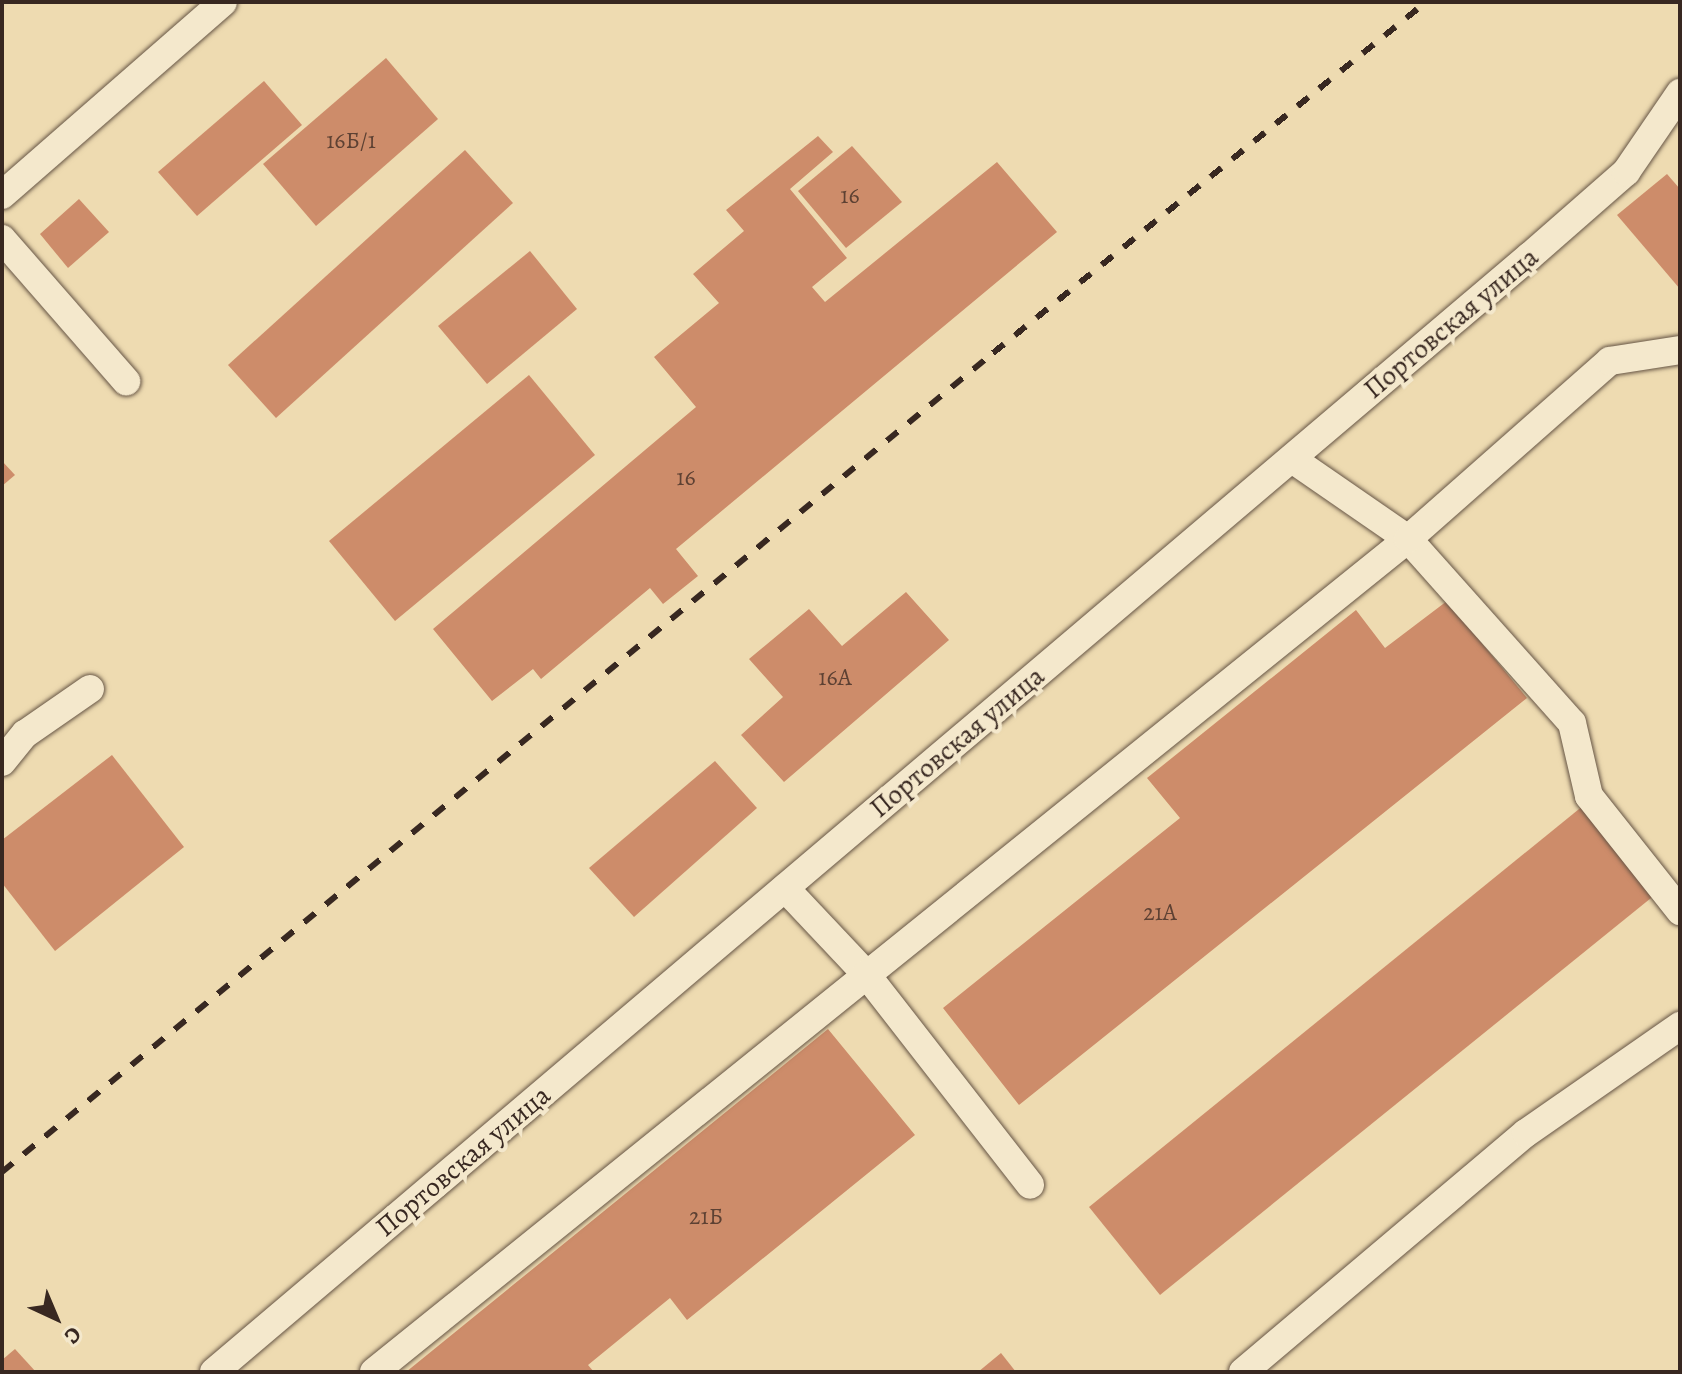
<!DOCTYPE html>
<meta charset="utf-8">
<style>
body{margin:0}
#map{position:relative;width:1682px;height:1374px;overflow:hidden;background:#eedbb1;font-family:Alegreya,serif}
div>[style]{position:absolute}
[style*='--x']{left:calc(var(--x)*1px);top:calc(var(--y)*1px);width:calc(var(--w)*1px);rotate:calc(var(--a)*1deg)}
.building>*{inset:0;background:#cd8c6a}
.roads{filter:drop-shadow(0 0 2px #665545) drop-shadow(0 0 2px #665545)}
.minor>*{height:28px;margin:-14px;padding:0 14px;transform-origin:14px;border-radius:14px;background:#f4e8cc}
.rail>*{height:6px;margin-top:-3px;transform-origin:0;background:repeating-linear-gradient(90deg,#382821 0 14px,transparent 0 28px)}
span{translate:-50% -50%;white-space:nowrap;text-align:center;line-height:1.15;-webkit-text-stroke:8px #f4e8cc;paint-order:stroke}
.number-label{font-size:24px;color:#5d4133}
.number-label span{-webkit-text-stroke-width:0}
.street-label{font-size:28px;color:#382821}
.frame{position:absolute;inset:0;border:4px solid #382821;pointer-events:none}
.north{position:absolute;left:16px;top:1278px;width:80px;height:80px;-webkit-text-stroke:6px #f4e8cc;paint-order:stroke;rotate:136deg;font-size:22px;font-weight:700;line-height:32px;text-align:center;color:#382821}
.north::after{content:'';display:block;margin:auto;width:28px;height:36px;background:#382821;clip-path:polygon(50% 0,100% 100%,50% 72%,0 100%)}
</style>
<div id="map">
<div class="building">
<div style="clip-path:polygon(386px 58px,438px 119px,316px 226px,263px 164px)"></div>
<div style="clip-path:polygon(264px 81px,302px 125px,197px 216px,158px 172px)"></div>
<div style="clip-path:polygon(818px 136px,833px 152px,790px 189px,847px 258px,812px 287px,825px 302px,997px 162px,1057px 232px,676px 549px,698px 576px,663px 604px,650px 588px,541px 679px,533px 669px,492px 701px,433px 629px,696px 407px,654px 357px,719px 303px,693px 274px,744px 231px,726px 210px)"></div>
<div style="clip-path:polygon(852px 146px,902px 202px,846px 248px,798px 191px)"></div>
<div style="clip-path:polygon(465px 150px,513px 203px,276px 418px,228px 365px)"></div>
<div style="clip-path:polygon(1667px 174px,1680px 189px,1680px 289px,1617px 215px)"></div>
<div style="clip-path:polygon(79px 199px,109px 232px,68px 268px,40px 234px)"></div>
<div style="clip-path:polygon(530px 251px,577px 309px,487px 384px,438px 326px)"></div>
<div style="clip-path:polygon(529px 375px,595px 455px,395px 621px,329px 541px)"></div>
<div style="clip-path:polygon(2px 461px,15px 475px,2px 486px)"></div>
<div style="clip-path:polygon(906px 592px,949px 640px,784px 782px,741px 735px,783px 697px,749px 659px,809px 609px,842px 646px)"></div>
<div style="clip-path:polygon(1447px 601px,1527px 698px,1019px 1105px,943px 1008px,1180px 818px,1147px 778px,1356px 610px,1385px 648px)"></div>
<div style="clip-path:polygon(112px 755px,184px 847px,55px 951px,2px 883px,2px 840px)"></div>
<div style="clip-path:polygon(715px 761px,757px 808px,634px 917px,589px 868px)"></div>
<div style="clip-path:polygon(1584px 805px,1656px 894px,1160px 1295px,1089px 1207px)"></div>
<div style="clip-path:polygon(828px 1029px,915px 1135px,687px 1320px,670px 1298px,588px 1365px,594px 1372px,406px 1372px)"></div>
<div style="clip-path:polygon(15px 1349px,36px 1372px,2px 1372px,2px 1360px)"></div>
<div style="clip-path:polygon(1001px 1353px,1016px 1372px,978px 1372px)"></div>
</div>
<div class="roads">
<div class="minor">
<div style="--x:2;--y:195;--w:293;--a:-41.1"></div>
<div style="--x:2;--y:239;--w:189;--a:48.9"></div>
<div style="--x:1292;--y:459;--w:141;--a:34.6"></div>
<div style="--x:1408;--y:539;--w:246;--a:48.3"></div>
<div style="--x:1572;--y:723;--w:75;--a:76.9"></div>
<div style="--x:1589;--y:796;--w:147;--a:51.6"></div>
<div style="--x:2;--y:762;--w:36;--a:-51"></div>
<div style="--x:25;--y:734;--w:79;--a:-34.7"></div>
<div style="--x:785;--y:888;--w:118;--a:46.7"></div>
<div style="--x:866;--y:974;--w:267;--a:52.1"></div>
<div style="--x:214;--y:1372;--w:1725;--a:-40.3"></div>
<div style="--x:1530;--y:256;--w:128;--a:-41.2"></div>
<div style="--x:1626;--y:172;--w:96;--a:-55.6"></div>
<div style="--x:374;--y:1372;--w:1328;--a:-38.86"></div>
<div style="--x:1408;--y:539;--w:269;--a:-41.4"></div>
<div style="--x:1610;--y:361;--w:71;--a:-8.9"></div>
<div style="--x:1243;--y:1372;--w:370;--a:-40.2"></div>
<div style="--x:1526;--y:1133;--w:188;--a:-34.8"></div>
</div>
</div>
<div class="rail">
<div style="--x:2;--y:1172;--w:1286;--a:-39.57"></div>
<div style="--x:993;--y:353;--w:557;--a:-39.03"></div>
</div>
<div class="number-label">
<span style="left:351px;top:141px">16Б/1</span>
<span style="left:850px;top:196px">16</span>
<span style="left:686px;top:478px">16</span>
<span style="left:835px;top:678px">16А</span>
<span style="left:1160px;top:913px">21А</span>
<span style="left:706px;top:1217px">21Б</span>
</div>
<div class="street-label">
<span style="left:1451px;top:323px;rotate:-40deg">Портовская улица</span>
<span style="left:957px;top:742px;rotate:-40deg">Портовская улица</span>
<span style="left:463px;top:1161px;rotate:-40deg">Портовская улица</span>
</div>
<div class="frame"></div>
<div class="north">С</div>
</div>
